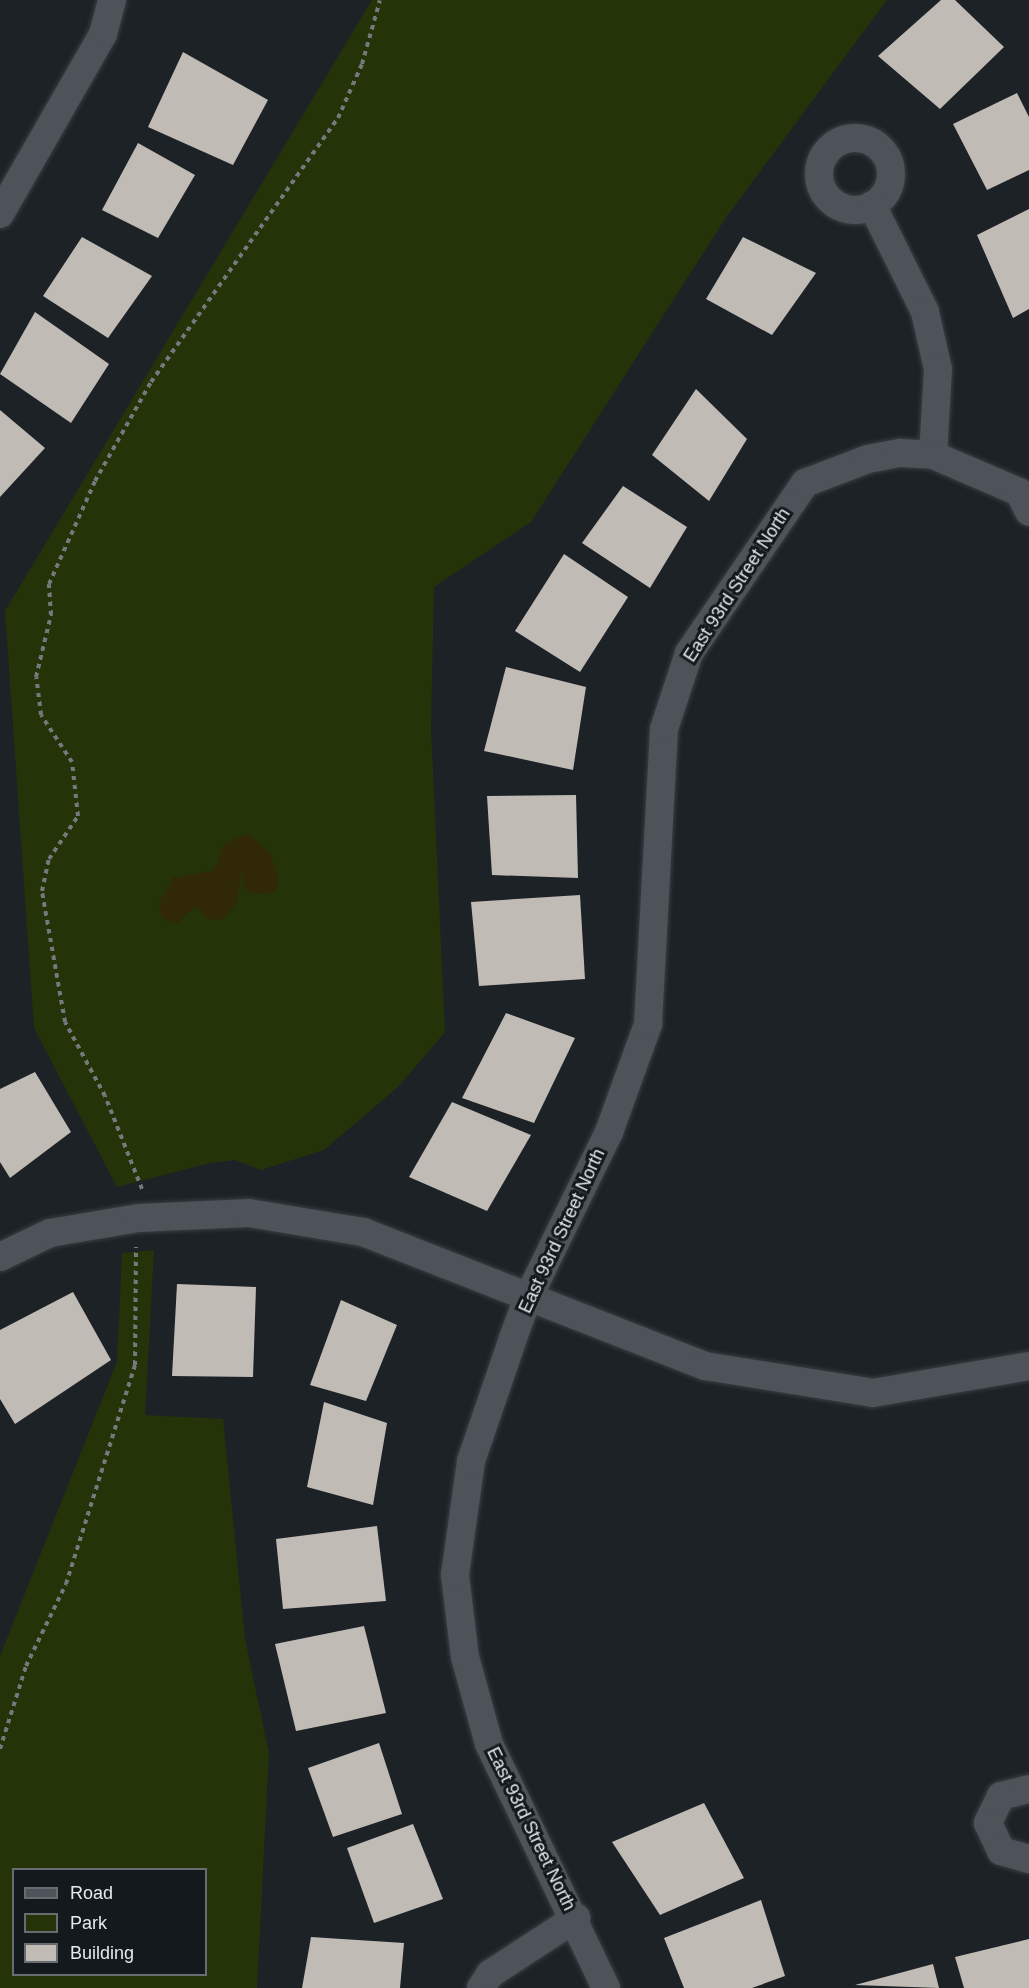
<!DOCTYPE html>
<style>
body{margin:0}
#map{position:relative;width:1029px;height:1988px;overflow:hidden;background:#1d2227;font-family:Helvetica,sans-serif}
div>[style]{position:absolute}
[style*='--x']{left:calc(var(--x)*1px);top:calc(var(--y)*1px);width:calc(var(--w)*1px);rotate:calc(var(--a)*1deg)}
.green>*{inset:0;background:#253308}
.sand>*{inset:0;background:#312807}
.building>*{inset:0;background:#c1bbb5}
.path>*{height:4px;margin-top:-2px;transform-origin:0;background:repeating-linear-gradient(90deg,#75797d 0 4.5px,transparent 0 9px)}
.roads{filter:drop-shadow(0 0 2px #393d40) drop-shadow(0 0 2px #393d40)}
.street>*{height:28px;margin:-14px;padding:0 14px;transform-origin:14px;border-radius:14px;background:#4d5358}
.street>.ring{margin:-14px;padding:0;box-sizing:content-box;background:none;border:28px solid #4d5358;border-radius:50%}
span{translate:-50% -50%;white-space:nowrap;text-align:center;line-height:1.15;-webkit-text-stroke:6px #14191d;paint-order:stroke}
.street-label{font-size:18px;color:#e6e9ec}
.legend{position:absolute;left:12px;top:1868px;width:195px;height:108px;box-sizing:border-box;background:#14191d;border:2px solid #686c70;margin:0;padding:8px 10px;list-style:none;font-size:18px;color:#e6e9ec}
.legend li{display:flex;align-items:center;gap:12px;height:30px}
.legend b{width:30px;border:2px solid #686c70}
</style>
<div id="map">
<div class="green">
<div style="clip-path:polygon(372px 0,887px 0,727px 216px,531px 522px,434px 587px,431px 728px,445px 1032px,398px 1087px,324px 1150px,261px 1170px,235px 1160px,210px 1163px,117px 1187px,34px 1028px,5px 611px)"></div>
<div style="clip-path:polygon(evenodd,154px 1250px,145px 1415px,223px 1419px,245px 1639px,269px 1753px,257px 1988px,0 1988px,0 1656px,117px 1362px,122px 1253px,154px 1250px,14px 1870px,206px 1870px,206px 1974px,14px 1974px,14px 1870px)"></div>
</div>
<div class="sand">
<div style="clip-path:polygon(248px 834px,269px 852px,278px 875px,276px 892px,253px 894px,246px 890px,241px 872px,237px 902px,223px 920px,208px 919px,196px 906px,176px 924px,162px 918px,159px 903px,173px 878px,213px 871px,225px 844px)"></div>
</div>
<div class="building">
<div style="clip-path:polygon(941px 0,955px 0,1004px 47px,940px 109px,878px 56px)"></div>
<div style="clip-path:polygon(183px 52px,268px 100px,233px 165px,148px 127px)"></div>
<div style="clip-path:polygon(1017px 93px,1029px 117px,1029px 170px,987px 190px,953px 124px)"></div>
<div style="clip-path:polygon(138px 143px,195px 175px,158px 238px,102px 210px)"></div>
<div style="clip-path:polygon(1029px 209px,1029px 309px,1013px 318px,977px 235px)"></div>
<div style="clip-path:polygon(82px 237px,152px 276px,108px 338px,43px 296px)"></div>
<div style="clip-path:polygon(743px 237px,816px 273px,772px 335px,706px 299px)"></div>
<div style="clip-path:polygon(35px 312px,109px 364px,71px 423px,0 374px)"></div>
<div style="clip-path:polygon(696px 389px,747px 439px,709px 501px,652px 455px)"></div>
<div style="clip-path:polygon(0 410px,45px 448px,0 497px)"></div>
<div style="clip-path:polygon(623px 486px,687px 527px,650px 588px,582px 543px)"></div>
<div style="clip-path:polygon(564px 554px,628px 597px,580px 672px,515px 631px)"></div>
<div style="clip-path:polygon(506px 667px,586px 687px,573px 770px,484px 751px)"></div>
<div style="clip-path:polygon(576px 795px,578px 878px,492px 875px,487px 796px)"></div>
<div style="clip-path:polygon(580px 895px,585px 979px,479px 986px,471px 902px)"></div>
<div style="clip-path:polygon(506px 1013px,575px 1038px,534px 1123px,462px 1098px)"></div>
<div style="clip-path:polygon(35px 1072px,71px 1132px,10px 1178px,0 1162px,0 1089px)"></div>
<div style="clip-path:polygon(452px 1102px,531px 1135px,487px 1211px,409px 1177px)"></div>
<div style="clip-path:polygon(177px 1284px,256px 1287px,253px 1377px,172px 1376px)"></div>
<div style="clip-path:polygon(73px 1292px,111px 1360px,15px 1424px,0 1399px,0 1330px)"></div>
<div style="clip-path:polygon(341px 1300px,397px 1325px,366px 1401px,310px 1385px)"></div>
<div style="clip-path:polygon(324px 1402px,387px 1423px,373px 1505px,307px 1487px)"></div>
<div style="clip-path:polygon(377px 1526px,386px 1601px,283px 1609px,276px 1539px)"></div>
<div style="clip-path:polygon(364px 1626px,386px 1713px,296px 1731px,275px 1644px)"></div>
<div style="clip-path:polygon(379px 1743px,402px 1814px,333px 1837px,308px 1768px)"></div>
<div style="clip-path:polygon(704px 1803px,744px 1878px,660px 1915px,612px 1842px)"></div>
<div style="clip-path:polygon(413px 1824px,443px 1899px,374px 1923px,347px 1848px)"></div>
<div style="clip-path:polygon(761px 1900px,785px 1976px,752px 1988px,684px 1988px,664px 1938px)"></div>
<div style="clip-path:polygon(311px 1937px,404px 1943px,400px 1988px,302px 1988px)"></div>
<div style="clip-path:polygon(1029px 1939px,1029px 1988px,964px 1988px,955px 1957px)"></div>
<div style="clip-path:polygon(933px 1964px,939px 1988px,855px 1985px)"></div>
</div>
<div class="path">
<div style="--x:142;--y:1189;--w:100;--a:-111.7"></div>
<div style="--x:105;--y:1096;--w:84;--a:-118.4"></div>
<div style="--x:65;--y:1022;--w:133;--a:-100"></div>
<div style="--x:42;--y:891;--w:33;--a:-78"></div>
<div style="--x:49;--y:859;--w:52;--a:-56"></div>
<div style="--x:78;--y:816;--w:54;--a:-96.3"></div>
<div style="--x:72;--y:762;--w:56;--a:-123.4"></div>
<div style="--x:41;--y:715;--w:38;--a:-97"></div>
<div style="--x:36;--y:677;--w:64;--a:-76.4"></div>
<div style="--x:51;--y:615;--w:31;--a:-94"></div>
<div style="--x:49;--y:584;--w:113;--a:-65.9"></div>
<div style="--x:95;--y:481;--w:114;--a:-60.5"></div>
<div style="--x:151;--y:382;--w:324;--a:-54.7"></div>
<div style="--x:338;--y:118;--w:59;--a:-66"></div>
<div style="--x:362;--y:64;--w:66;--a:-74.3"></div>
<div style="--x:0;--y:1749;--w:87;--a:-72.6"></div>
<div style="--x:26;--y:1666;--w:91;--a:-64"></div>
<div style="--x:66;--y:1584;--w:230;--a:-72.5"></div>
<div style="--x:135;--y:1365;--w:118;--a:-89.5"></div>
</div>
<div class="roads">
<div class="street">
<div class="ring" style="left:819px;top:138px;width:44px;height:44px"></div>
<div style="--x:872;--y:205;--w:119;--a:63.6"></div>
<div style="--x:925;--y:312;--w:58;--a:77.2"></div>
<div style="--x:938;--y:369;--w:86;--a:93.3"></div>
<div style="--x:0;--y:214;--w:207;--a:-60.2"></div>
<div style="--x:103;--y:34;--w:35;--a:-75"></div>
<div style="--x:0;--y:1257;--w:55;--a:-25.6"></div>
<div style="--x:50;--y:1233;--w:90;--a:-9.6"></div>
<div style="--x:139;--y:1218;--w:110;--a:-2.6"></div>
<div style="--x:249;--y:1213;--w:116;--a:9.5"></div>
<div style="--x:363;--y:1232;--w:367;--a:21.4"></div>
<div style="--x:705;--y:1366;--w:170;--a:9.1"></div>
<div style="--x:873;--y:1393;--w:158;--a:-9.8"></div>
<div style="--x:1029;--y:1789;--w:29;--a:166"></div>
<div style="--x:1001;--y:1796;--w:30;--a:116"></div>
<div style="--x:988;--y:1823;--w:31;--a:65"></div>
<div style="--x:1001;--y:1851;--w:29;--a:16"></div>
<div style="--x:481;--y:1988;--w:17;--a:-57"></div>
<div style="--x:490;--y:1974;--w:103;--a:-33.1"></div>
<div style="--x:606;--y:1988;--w:271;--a:-115.6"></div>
<div style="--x:489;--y:1744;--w:90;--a:-105.4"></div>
<div style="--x:465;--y:1657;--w:83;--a:-97"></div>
<div style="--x:455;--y:1575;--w:115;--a:-82"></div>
<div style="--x:471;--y:1461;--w:130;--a:-71.1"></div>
<div style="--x:513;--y:1338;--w:40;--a:-69.8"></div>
<div style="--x:527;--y:1300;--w:187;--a:-64"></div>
<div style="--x:609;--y:1132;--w:115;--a:-70.1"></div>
<div style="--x:648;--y:1024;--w:295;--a:-86.9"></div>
<div style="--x:664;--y:729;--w:80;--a:-71.8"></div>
<div style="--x:689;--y:653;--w:206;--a:-55.7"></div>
<div style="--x:805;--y:483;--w:67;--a:-20.9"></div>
<div style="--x:868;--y:459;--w:33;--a:-11"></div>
<div style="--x:900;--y:453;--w:33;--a:3"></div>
<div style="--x:933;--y:455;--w:94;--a:23.3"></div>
<div style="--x:1019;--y:492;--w:22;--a:63"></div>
</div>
</div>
<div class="street-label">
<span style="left:737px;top:585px;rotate:-57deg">East 93rd Street North</span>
<span style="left:562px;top:1231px;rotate:-65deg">East 93rd Street North</span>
<span style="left:531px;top:1829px;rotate:64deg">East 93rd Street North</span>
</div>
<ul class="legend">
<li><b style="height:8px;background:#4d5358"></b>Road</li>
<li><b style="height:16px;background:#253308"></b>Park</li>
<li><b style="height:16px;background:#c1bbb5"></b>Building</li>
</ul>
</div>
